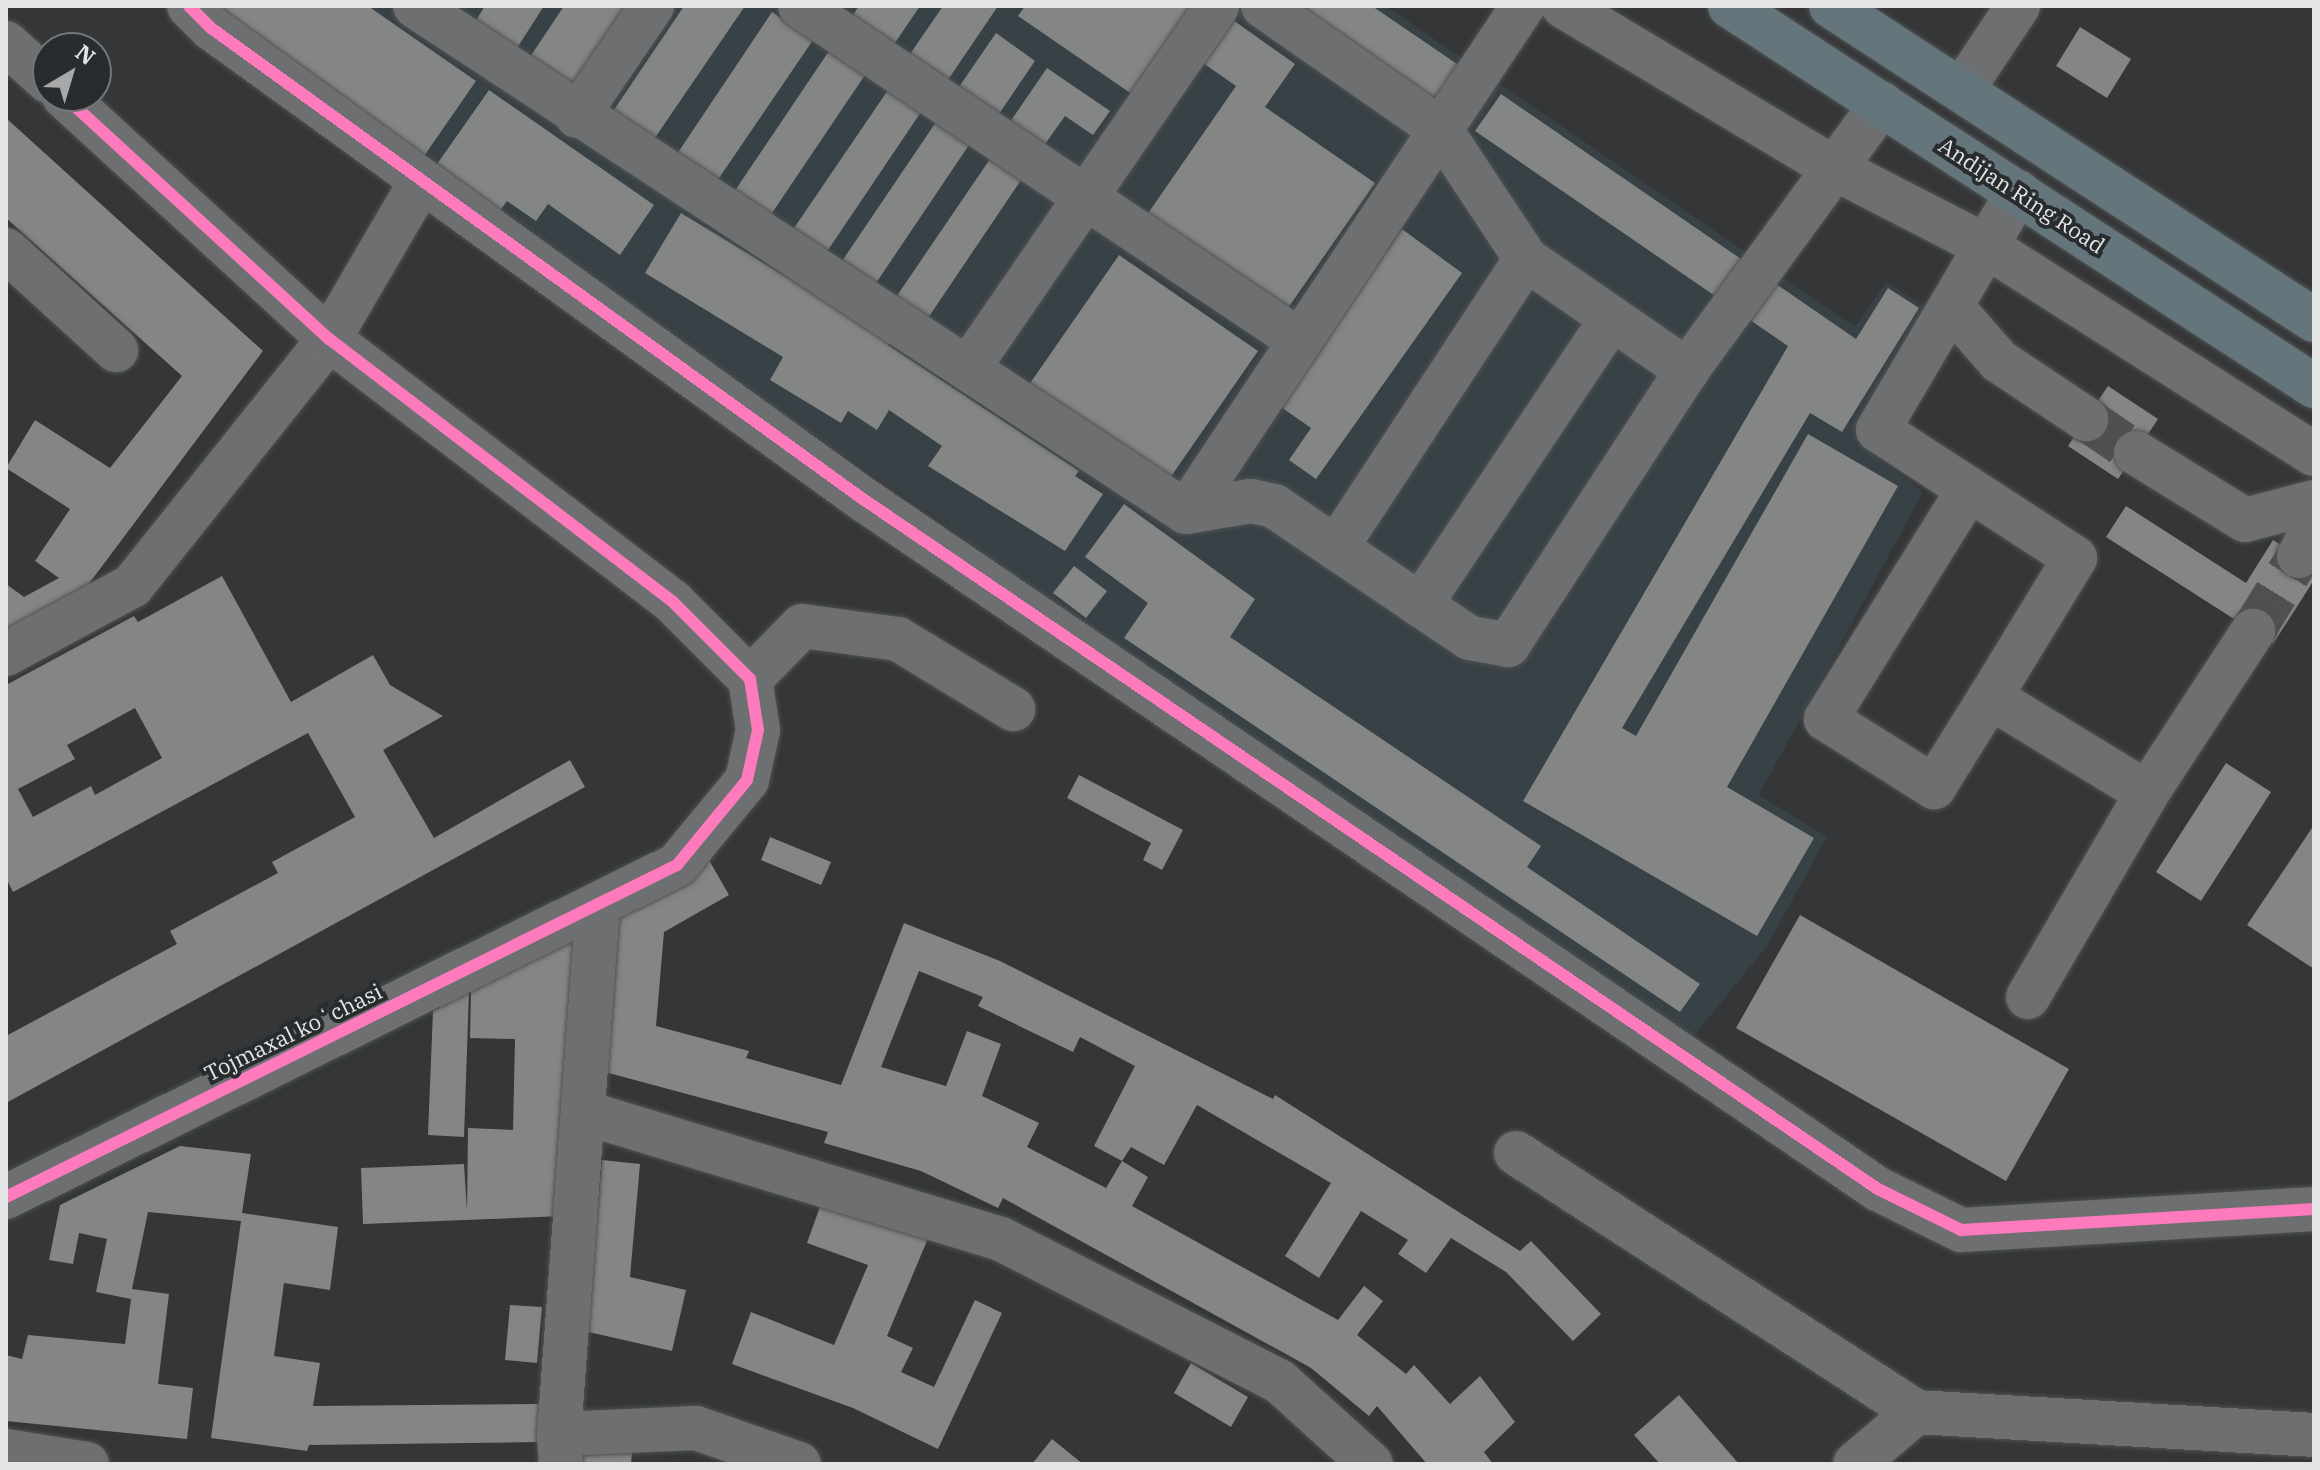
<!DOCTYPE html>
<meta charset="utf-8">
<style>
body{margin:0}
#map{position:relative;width:2320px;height:1470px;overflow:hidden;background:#343637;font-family:"IBM Plex Serif",serif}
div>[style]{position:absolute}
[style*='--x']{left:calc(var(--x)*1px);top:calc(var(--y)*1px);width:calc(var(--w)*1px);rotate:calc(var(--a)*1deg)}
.built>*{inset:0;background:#384145}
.building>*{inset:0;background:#848585}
.minor-tunnel>*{height:44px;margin-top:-22px;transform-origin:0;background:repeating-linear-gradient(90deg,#4e5051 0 44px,transparent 0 66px)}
.roads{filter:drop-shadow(0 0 2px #505253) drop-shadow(0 0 2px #505253)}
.minor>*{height:44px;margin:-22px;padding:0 22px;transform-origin:22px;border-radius:22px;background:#6e6f70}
.highway>*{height:44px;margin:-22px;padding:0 22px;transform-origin:22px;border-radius:22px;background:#64767b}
.cycleway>*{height:12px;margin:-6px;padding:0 6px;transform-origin:6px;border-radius:6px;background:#fd7abc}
span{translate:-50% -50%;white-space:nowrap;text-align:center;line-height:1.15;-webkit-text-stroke:8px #292c2e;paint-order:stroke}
.street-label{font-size:22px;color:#e3e5e6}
.frame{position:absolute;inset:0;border:8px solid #e3e5e6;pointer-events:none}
.north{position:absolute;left:32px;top:32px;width:80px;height:80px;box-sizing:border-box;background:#292c2e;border:2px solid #737678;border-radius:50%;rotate:38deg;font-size:22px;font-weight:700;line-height:32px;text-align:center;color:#e3e5e6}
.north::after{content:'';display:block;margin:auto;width:28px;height:36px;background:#a6a8a9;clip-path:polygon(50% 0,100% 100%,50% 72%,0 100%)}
</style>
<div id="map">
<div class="built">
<div style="clip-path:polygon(196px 6px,1386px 6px,1855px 327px,1886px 282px,1927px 308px,1857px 443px,1923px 492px,1759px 795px,1827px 837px,1767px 946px,1690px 1041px,1041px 597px,937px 518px,256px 58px)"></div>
</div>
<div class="building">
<div style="clip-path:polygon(210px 6px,368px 6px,476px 81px,422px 159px)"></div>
<div style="clip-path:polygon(485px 6px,544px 6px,515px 51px,473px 25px)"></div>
<div style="clip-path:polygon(564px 6px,627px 6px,573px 89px,528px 60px)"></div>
<div style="clip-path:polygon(684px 6px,745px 6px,648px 148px,607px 120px)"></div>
<div style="clip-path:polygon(859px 6px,920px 6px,884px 59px,842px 31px)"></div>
<div style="clip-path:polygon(943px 6px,998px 6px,937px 96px,899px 70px)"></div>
<div style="clip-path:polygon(1025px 6px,1202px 6px,1139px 99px,1018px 16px)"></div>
<div style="clip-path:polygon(1293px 6px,1372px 6px,1460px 66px,1435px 103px)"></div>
<div style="clip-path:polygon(772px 12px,813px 40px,715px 184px,675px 157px)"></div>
<div style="clip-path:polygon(1233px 20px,1295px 64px,1265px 107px,1375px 183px,1279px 321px,1140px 225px,1236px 86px,1203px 63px)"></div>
<div style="clip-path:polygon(2080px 27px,2131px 59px,2107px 98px,2056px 66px)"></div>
<div style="clip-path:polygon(996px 33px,1035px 61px,990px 127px,950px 100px)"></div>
<div style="clip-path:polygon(829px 51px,865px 75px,768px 219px,732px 195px)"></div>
<div style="clip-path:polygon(1047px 68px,1110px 111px,1093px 135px,1065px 116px,1035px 158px,1001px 135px)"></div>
<div style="clip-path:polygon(489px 90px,654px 205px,620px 255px,548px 204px,536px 221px,507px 201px,499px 212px,435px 167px)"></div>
<div style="clip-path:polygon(888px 90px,921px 112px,824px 256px,790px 234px)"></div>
<div style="clip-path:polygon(1501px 94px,1744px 261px,1718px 298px,1475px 131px)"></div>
<div style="clip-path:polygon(6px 118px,263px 351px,82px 593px,6px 633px,6px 584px,24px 597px,59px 578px,35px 561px,70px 509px,6px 468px,35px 420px,110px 468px,182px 376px,6px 218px)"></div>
<div style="clip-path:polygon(936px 122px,969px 145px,872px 289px,838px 267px)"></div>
<div style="clip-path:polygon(990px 159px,1021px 180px,924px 324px,892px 303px)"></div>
<div style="clip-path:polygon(681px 213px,891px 340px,888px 345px,1079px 471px,1075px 476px,1103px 494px,1065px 551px,928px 466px,942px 446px,889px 410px,877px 430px,848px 411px,841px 423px,770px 380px,783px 357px,645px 273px)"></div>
<div style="clip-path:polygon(1402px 229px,1462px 273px,1316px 479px,1289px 460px,1311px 428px,1278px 405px)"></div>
<div style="clip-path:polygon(1119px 255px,1258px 351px,1163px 488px,1024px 392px)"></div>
<div style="clip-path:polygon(1772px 281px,1856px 339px,1888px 288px,1919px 308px,1842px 432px,1810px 413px,1622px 728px,1636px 736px,1808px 434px,1898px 486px,1727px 787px,1814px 838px,1757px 936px,1523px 801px,1788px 346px,1747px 318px)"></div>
<div style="clip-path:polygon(2108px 386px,2158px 419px,2118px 479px,2068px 446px)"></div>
<div style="clip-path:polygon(1124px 504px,1255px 599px,1230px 637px,1541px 846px,1527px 867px,1700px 984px,1680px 1012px,1124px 638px,1148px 603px,1085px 557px)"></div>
<div style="clip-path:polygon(2126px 506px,2246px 583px,2273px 540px,2314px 566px,2314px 580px,2273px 644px,2106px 537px)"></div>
<div style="clip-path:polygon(1074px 566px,1107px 591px,1086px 618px,1053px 593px)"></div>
<div style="clip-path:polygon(evenodd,222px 576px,291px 702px,373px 655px,390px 685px,443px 716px,383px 750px,434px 838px,570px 760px,585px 787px,6px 1103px,6px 1036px,177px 944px,170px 931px,278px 873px,272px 862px,355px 817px,308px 733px,13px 892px,6px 878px,6px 685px,134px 616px,138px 622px,222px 576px,135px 708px,162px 758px,95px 795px,91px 786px,33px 817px,18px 789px,75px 759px,67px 745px,135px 708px)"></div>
<div style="clip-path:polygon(2226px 763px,2271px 792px,2201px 901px,2156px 872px)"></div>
<div style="clip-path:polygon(1079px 775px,1183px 830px,1162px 870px,1143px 860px,1151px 843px,1067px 798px)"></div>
<div style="clip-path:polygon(2314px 825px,2314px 969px,2247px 925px)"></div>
<div style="clip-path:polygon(770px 837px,831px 862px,821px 885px,761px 860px)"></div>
<div style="clip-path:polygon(709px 860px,729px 895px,664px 932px,656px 1026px,749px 1051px,746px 1058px,841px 1085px,904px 923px,1000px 961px,1273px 1099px,1275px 1095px,1520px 1251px,1531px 1241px,1601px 1314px,1573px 1341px,1506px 1272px,1451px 1238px,1426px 1273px,1398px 1254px,1408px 1240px,1361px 1211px,1319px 1278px,1285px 1256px,1331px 1183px,1197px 1105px,1164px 1165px,1131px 1147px,1122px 1161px,1094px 1146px,1135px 1066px,1080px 1037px,1073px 1052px,978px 1006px,983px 997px,919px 971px,881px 1067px,946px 1086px,967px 1031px,1001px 1044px,982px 1096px,1039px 1123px,1027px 1147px,1106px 1188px,1122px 1161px,1148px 1177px,1132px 1206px,1338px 1320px,1364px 1286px,1383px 1301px,1357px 1335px,1406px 1374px,1414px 1365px,1450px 1404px,1480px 1376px,1515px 1422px,1484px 1452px,1493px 1464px,1427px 1464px,1377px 1406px,1369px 1416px,1311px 1368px,1003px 1198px,998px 1208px,921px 1171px,824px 1143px,828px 1132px,605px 1072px,619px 912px)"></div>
<div style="clip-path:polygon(1800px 915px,2069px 1069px,2006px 1181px,1736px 1028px)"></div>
<div style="clip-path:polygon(576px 932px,564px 1216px,363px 1224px,361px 1168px,464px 1164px,467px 1211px,468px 1128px,513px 1130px,515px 1039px,470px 1038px,471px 990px)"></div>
<div style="clip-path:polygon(469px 991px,464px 1137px,428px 1135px,433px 1011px)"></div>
<div style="clip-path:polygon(180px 1146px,251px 1154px,242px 1213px,338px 1227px,330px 1290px,284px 1283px,274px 1356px,320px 1363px,313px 1406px,539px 1404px,539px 1442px,309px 1445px,307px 1451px,211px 1438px,241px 1221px,148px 1212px,132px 1289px,169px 1294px,158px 1384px,193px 1388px,187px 1439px,6px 1421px,6px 1355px,22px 1359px,28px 1335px,125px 1344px,131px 1299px,96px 1292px,107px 1239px,79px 1233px,73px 1264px,49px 1260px,60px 1205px)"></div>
<div style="clip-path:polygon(602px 1160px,640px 1164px,630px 1277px,686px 1290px,672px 1351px,580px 1330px,591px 1284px)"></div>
<div style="clip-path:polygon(826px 1190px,932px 1229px,887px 1336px,913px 1348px,901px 1372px,934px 1387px,975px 1300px,1002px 1313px,938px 1449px,853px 1408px,732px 1364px,751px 1312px,834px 1345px,868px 1265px,807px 1243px)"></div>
<div style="clip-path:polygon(510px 1305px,542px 1307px,537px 1363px,505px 1360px)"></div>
<div style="clip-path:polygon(1191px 1363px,1248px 1397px,1231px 1427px,1174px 1393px)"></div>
<div style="clip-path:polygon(1679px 1395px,1739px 1464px,1660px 1464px,1634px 1435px)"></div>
<div style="clip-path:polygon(1052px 1439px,1083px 1464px,1032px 1464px)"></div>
<div style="clip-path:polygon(584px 1447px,632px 1452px,631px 1464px,582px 1464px)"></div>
</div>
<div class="minor-tunnel">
<div style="--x:2086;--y:419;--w:60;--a:34.2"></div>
<div style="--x:2253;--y:631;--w:88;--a:-58.5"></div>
</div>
<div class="roads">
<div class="minor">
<div style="--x:189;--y:6;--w:31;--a:45"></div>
<div style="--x:211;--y:28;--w:801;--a:35.85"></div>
<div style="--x:860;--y:497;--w:1231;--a:34.21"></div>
<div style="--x:1878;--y:1189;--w:93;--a:26.3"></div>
<div style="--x:1961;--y:1230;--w:354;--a:-3.4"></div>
<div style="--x:415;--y:6;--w:922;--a:33.28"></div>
<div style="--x:1186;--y:512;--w:66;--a:-9.6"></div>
<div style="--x:1251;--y:501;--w:24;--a:12"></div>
<div style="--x:1274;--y:506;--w:236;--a:34"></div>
<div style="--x:1470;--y:638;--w:39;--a:10"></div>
<div style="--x:1508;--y:645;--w:328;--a:-56.9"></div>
<div style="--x:1687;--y:370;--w:330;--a:-53.8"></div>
<div style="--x:800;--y:6;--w:602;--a:33.82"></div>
<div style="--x:1263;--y:6;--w:216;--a:34.8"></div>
<div style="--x:1440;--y:129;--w:156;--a:56.5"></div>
<div style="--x:1526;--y:259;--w:196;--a:34.6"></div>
<div style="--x:1563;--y:6;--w:313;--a:30.9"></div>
<div style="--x:1832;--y:167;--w:173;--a:27.2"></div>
<div style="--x:1986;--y:246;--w:388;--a:32.4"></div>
<div style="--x:6;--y:43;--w:57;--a:42.1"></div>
<div style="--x:1962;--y:90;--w:101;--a:-56.3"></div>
<div style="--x:577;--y:116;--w:133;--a:-55.7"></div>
<div style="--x:2018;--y:192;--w:276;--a:120.5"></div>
<div style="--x:1878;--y:430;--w:235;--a:33"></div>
<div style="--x:2075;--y:558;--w:163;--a:121.4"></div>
<div style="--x:1990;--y:697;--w:184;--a:31.4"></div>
<div style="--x:2147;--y:793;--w:194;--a:-56.8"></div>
<div style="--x:6;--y:250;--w:149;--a:42.3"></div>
<div style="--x:1951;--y:306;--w:73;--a:48.9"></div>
<div style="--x:1999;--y:361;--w:105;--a:33.7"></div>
<div style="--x:969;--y:367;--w:438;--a:-55.5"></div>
<div style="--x:2136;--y:453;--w:128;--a:31.6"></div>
<div style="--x:2245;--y:520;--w:71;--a:-14.6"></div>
<div style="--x:1969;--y:489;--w:271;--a:121.9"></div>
<div style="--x:1826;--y:719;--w:128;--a:32.2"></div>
<div style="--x:1934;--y:787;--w:106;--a:-58.1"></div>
<div style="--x:1186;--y:512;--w:608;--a:-56.34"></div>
<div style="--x:1336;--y:548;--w:346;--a:-56.7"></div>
<div style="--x:2299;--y:556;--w:34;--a:-63"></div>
<div style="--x:1420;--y:605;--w:345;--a:-56.2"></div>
<div style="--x:6;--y:654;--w:143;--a:-28.4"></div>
<div style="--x:132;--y:586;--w:316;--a:-51.4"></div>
<div style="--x:329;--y:339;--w:184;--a:-59.7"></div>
<div style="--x:750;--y:679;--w:74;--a:-45.5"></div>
<div style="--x:802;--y:626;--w:97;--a:7.7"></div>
<div style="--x:898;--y:639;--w:135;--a:31.3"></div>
<div style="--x:2028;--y:997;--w:236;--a:-59.7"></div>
<div style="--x:586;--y:1113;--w:434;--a:16.9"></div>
<div style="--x:1001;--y:1239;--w:312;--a:27.1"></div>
<div style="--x:1279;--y:1381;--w:124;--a:42.1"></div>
<div style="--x:1516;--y:1153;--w:477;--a:32.9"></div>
<div style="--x:6;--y:1197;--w:749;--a:-26.33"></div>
<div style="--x:677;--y:865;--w:110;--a:-50.5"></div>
<div style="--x:747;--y:780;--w:51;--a:-77.6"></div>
<div style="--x:758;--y:730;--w:52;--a:-98.9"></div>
<div style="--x:750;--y:679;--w:110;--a:-135"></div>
<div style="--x:672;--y:601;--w:432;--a:-142.6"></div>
<div style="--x:329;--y:339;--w:360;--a:-137.5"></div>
<div style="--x:559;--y:1434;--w:137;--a:-2.5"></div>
<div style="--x:696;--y:1428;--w:109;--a:19.3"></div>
<div style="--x:6;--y:1451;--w:82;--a:9.1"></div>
<div style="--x:561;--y:1464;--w:30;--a:-94"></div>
<div style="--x:559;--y:1434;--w:531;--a:-85.79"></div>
<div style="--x:1855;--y:1464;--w:80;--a:-40.4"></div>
<div style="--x:1916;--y:1412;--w:399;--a:3.3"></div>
</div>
<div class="highway">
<div style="--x:1730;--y:6;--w:697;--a:33.05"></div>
<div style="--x:1831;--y:6;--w:576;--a:33.03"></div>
</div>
</div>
<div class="cycleway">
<div style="--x:189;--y:6;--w:31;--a:45"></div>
<div style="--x:211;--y:28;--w:801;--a:35.85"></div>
<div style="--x:860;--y:497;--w:1231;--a:34.21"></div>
<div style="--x:1878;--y:1189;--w:93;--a:26.3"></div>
<div style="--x:1961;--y:1230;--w:354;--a:-3.4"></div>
<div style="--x:6;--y:1197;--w:749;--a:-26.33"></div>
<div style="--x:677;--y:865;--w:110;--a:-50.5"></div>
<div style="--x:747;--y:780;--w:51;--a:-77.6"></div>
<div style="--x:758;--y:730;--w:52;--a:-98.9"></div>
<div style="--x:750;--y:679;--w:110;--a:-135"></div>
<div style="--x:672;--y:601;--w:432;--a:-142.6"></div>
<div style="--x:329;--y:339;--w:360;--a:-137.5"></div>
</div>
<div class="street-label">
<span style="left:2022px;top:195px;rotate:33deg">Andijan Ring Road</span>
<span style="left:293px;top:1032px;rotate:-26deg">Tojmaxal koʻchasi</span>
</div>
<div class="frame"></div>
<div class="north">N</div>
</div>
